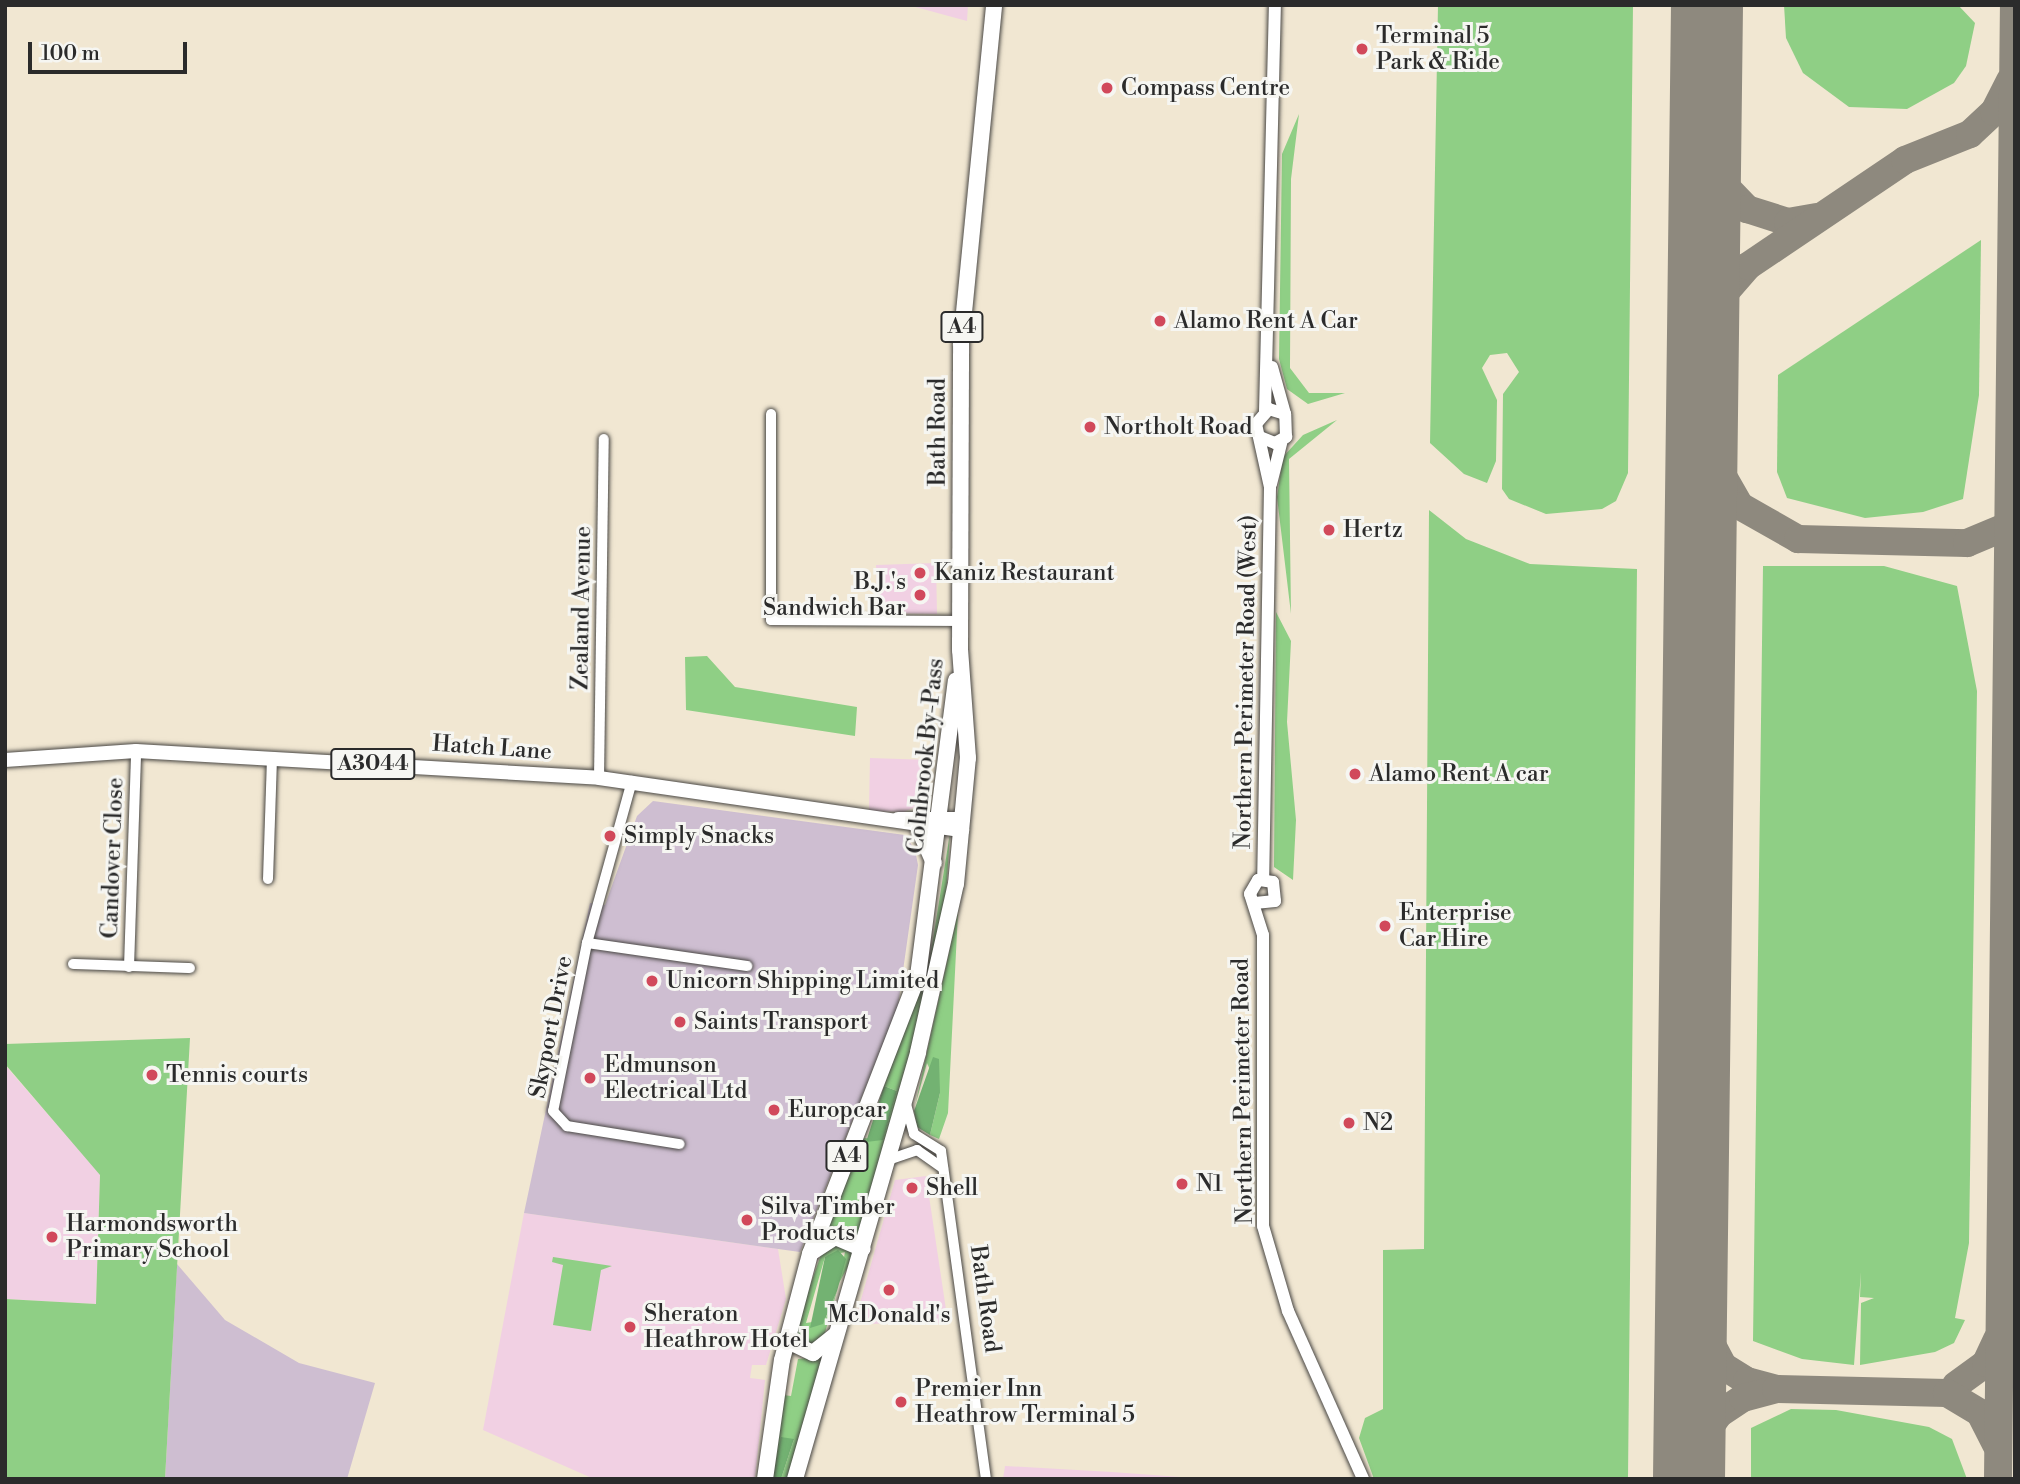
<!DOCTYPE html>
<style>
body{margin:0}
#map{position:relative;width:2020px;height:1484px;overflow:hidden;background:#f1e7d2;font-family:"Libre Bodoni",serif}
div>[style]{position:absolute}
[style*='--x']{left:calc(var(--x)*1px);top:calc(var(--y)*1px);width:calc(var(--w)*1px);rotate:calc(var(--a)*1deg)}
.built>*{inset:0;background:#f1d0e3}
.industrial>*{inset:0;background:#cebed1}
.green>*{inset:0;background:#8fcf85}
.forest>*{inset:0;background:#73b272}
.taxiway>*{height:28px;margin:-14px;padding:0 14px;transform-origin:14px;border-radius:14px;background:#8e897e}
.runway>*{height:72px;margin:-36px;padding:0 36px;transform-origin:36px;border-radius:36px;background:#8e897e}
.roads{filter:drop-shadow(0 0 2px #494744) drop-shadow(0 0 2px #494744)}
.minor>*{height:10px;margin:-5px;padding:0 5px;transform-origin:5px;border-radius:5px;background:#fff}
.tertiary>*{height:12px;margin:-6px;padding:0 6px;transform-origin:6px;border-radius:6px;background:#fff}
.primary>*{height:14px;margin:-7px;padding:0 7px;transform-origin:7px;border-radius:7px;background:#fff}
.trunk>*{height:16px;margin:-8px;padding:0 8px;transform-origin:8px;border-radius:8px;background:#fff}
.dots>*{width:19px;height:19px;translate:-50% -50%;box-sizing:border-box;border:4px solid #f6f6f2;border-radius:50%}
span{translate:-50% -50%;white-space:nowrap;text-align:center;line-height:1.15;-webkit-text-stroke:6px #f6f6f2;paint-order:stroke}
.shield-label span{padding:2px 5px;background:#f6f6f2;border:2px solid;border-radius:5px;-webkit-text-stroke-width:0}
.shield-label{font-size:21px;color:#2b2b2b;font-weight:700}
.poi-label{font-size:23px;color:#2b2b2b}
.left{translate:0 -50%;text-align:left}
.right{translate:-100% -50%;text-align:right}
.street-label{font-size:23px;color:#2b2b2b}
.frame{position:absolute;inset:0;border:7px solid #2b2b2b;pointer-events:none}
.scale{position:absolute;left:28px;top:42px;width:159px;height:32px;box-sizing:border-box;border:4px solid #2b2b2b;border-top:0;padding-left:9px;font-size:21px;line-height:24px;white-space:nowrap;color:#2b2b2b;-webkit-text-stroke:5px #f6f6f2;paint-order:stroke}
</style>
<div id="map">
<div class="built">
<div style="clip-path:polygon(908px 5px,968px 5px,967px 21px)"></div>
<div style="clip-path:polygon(936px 563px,937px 614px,877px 613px,876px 565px)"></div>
<div style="clip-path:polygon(870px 758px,931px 760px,928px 801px,904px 812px,869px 811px)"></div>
<div style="clip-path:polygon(5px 1065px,100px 1174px,96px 1304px,5px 1299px)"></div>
<div style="clip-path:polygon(926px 1176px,948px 1323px,854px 1324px,895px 1180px)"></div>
<div style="clip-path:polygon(524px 1213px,778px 1249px,786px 1299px,766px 1365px,752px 1365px,750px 1378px,765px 1380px,755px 1479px,594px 1479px,483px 1430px)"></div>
<div style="clip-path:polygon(1005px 1466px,1112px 1472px,1208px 1479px,1003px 1479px)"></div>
</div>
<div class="industrial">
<div style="clip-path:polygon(653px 801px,905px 835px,915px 850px,918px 865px,898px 1006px,800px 1252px,524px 1213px,590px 903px,605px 905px,637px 816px)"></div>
<div style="clip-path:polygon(177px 1264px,225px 1320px,299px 1363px,375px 1383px,347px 1479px,165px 1479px)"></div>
</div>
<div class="green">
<div style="clip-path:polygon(1438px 5px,1633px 5px,1628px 473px,1616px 501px,1602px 509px,1546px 514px,1509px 499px,1502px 489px,1503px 394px,1519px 372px,1507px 353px,1490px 355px,1482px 368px,1497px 400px,1496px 461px,1487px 483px,1464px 474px,1430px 443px)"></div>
<div style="clip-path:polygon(1784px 5px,1958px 5px,1975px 23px,1966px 66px,1954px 83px,1907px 109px,1849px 107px,1803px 73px,1786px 38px)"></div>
<div style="clip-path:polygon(1299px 114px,1291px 179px,1290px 368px,1309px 393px,1345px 393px,1308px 404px,1287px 389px,1279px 359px,1282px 154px)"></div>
<div style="clip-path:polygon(1981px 240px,1979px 395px,1963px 499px,1923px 512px,1865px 518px,1787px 498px,1777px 472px,1778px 375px)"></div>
<div style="clip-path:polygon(1337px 420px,1289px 459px,1291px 614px,1277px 497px,1283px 457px,1303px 435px)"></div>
<div style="clip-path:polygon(1429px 510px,1466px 539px,1530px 564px,1637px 569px,1628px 1479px,1374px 1479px,1359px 1438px,1365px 1418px,1383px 1409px,1383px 1250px,1424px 1249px)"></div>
<div style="clip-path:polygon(1763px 566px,1884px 566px,1957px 586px,1977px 691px,1969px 1243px,1955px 1318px,1965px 1320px,1954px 1343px,1935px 1352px,1860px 1365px,1861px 1303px,1874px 1298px,1860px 1297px,1861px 1272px,1854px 1365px,1802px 1359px,1753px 1341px)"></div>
<div style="clip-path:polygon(1276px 612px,1291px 641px,1287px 722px,1296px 820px,1293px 880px,1274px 867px)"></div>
<div style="clip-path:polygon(707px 656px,735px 687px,857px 707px,855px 736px,686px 710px,685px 657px)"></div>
<div style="clip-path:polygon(950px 833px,945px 912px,925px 1000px,858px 1236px,839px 1228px,824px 1232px,862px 1138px,883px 1139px,897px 1091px,884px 1086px,930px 958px)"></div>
<div style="clip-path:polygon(958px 912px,948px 1113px,939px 1139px,930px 1135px,940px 1093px,927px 1063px,915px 1106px)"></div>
<div style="clip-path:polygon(190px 1038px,165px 1479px,5px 1479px,5px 1299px,96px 1304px,100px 1175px,5px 1064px,5px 1044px)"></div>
<div style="clip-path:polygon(831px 1242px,853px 1251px,850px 1263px,839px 1283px,845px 1252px,825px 1257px,806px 1323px,825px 1320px,837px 1291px,824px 1336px,818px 1345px,797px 1343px,795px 1328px,822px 1252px)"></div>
<div style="clip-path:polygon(553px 1257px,612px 1266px,601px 1270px,591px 1331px,553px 1325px,563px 1265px,552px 1262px)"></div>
<div style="clip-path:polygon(824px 1356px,789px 1479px,781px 1479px,794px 1439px,773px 1474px,783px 1395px,791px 1396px,798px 1359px)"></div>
<div style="clip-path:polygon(1791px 1409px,1836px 1410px,1929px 1427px,1952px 1439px,1967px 1479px,1751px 1479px,1751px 1428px)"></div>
</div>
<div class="forest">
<div style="clip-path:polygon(933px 1057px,939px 1059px,940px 1093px,930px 1135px,917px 1127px,914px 1111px)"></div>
<div style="clip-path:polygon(884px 1086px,897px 1091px,883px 1140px,866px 1142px)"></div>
<div style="clip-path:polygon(838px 1250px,846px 1259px,837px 1291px,823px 1324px,810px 1328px,825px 1257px)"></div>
<div style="clip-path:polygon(781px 1437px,794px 1439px,781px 1479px,772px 1479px)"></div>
</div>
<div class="taxiway">
<div style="--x:1705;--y:139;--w:48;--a:68.2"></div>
<div style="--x:1723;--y:184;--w:35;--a:46"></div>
<div style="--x:1747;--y:209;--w:43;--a:17.6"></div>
<div style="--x:1788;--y:222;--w:29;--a:-10"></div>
<div style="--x:1702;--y:351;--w:57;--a:-70.6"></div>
<div style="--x:1721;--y:297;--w:41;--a:-48.9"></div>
<div style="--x:1748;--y:266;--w:189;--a:-34"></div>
<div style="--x:1905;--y:160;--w:70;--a:-21.8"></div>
<div style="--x:1970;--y:134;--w:33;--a:-43"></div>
<div style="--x:1994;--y:112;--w:35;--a:-63"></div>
<div style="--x:1701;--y:438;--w:78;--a:60.2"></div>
<div style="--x:1740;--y:506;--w:67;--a:29.6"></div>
<div style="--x:1798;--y:539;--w:169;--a:1.4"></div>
<div style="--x:1967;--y:543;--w:52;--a:-22.6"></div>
<div style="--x:1691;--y:1305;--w:69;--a:62.3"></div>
<div style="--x:1723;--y:1366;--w:28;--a:32"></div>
<div style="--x:1747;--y:1381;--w:30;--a:15"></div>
<div style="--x:1956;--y:1385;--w:37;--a:-36"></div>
<div style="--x:1986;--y:1363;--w:26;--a:-65"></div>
<div style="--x:1692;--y:1479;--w:39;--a:-78"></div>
<div style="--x:1700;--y:1441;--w:33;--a:-55"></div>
<div style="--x:1719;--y:1414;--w:29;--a:-34"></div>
<div style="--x:1743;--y:1398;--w:34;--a:-15"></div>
<div style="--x:1776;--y:1389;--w:171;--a:1.3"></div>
<div style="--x:1947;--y:1393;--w:39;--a:31"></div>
<div style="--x:1980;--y:1413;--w:35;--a:63"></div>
<div style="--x:1998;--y:1479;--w:1474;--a:-89.38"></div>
</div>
<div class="runway">
<div style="--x:1689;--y:1479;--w:1474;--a:-89.3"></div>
</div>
<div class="roads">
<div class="minor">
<div style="--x:771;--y:414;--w:206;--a:90"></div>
<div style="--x:771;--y:620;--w:189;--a:0.3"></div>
<div style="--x:599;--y:778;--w:339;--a:-89.2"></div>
<div style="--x:632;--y:781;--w:168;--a:105.5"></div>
<div style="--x:587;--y:943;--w:171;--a:101.4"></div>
<div style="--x:553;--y:1111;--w:21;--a:47"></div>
<div style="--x:567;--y:1126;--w:114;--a:9.1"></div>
<div style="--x:268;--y:879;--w:122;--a:-88.1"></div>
<div style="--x:587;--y:943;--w:162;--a:8.2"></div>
<div style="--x:73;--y:964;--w:117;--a:2"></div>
<div style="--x:129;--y:967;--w:216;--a:-88.1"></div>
<div style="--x:906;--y:1104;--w:31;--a:75"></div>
<div style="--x:914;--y:1134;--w:32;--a:32"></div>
<div style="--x:941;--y:1151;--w:331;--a:82.2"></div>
<div style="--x:888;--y:1160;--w:31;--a:-19"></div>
<div style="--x:917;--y:1150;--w:32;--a:35"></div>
</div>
<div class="tertiary">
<div style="--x:1272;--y:367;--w:49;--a:74.5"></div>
<div style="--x:1265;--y:411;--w:406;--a:-88.6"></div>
<div style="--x:1260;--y:437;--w:16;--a:22"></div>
<div style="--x:1275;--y:443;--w:13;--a:-29"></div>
<div style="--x:1286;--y:437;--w:23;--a:-92"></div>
<div style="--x:1285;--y:414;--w:17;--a:-163"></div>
<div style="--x:1269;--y:409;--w:20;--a:131"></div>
<div style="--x:1256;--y:424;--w:65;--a:77.5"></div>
<div style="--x:1270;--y:487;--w:392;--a:91"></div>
<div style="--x:1271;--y:484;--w:45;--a:-76"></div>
<div style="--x:1255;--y:903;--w:20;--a:-6"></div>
<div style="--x:1275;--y:901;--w:19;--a:-96"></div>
<div style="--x:1273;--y:882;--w:15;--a:-172"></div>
<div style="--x:1258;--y:880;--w:16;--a:120"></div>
<div style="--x:1250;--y:894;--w:43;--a:72.4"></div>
<div style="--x:1263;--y:935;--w:291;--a:90"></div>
<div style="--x:1263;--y:1226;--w:89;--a:73.6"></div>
<div style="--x:1288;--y:1311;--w:184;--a:65.9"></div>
</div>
<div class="primary">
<div style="--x:5;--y:760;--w:131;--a:-3.9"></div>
<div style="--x:136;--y:751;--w:464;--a:3.3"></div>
<div style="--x:599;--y:778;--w:367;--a:8.2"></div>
<div style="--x:898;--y:819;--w:65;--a:0"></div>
</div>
<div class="trunk">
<div style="--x:918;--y:827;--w:39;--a:66"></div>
<div style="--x:812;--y:1252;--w:27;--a:-33"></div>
<div style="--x:835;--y:1237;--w:30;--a:23"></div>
<div style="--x:786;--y:1340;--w:30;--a:26"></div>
<div style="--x:813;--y:1353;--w:28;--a:-39"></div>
<div style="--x:765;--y:1479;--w:120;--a:-81.9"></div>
<div style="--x:782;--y:1360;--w:110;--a:-75.2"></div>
<div style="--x:810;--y:1254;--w:298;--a:-68.8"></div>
<div style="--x:918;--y:976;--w:298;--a:-82.7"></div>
<div style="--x:795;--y:1479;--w:444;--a:-73.9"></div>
<div style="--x:918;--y:1052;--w:172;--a:-77.3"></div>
<div style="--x:956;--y:884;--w:127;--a:-84.6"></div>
<div style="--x:968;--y:758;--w:108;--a:-94.2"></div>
<div style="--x:960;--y:650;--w:307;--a:-89.8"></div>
<div style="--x:961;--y:343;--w:340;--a:-84.4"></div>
</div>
</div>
<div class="dots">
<div style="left:1362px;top:49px;background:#d1495b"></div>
<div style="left:1107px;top:88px;background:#d1495b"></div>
<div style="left:1160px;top:321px;background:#d1495b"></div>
<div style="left:1090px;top:427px;background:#d1495b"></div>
<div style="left:1329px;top:530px;background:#d1495b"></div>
<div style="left:920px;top:573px;background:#d1495b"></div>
<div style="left:920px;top:595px;background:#d1495b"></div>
<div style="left:1355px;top:774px;background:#d1495b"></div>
<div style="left:610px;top:836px;background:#d1495b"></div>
<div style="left:1385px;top:926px;background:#d1495b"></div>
<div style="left:652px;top:981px;background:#d1495b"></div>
<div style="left:680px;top:1022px;background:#d1495b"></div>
<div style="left:152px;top:1075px;background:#d1495b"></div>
<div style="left:590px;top:1078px;background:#d1495b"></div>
<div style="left:774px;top:1110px;background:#d1495b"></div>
<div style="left:1349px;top:1123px;background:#d1495b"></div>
<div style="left:1182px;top:1184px;background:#d1495b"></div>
<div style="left:912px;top:1188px;background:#d1495b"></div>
<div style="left:747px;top:1220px;background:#d1495b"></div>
<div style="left:52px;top:1237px;background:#d1495b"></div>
<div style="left:889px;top:1290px;background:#d1495b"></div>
<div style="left:630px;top:1327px;background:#d1495b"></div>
<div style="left:901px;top:1402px;background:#d1495b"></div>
</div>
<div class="shield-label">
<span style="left:962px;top:327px">A4</span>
<span style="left:373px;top:764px">A3044</span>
<span style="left:847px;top:1156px">A4</span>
</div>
<div class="poi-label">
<span class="left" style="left:1376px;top:49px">Terminal 5<br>Park &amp; Ride</span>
<span class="left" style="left:1121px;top:88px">Compass Centre</span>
<span class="left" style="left:1174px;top:321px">Alamo Rent A Car</span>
<span class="left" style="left:1104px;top:427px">Northolt Road</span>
<span class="left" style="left:1343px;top:530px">Hertz</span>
<span class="left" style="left:934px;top:573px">Kaniz Restaurant</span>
<span class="right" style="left:906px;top:595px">B.J.'s<br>Sandwich Bar</span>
<span class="left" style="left:1369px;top:774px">Alamo Rent A car</span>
<span class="left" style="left:624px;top:836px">Simply Snacks</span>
<span class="left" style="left:1399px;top:926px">Enterprise<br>Car Hire</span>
<span class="left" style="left:666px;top:981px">Unicorn Shipping Limited</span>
<span class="left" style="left:694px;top:1022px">Saints Transport</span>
<span class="left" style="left:604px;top:1078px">Edmunson<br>Electrical Ltd</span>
<span class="left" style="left:166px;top:1075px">Tennis courts</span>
<span class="left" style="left:788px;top:1110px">Europcar</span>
<span class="left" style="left:1363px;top:1123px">N2</span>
<span class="left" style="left:1196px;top:1184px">N1</span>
<span class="left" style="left:926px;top:1188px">Shell</span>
<span class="left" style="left:761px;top:1220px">Silva Timber<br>Products</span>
<span class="left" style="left:66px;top:1237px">Harmondsworth<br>Primary School</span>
<span class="left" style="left:644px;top:1327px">Sheraton<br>Heathrow Hotel</span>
<span style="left:889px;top:1315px">McDonald's</span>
<span class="left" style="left:915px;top:1402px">Premier Inn<br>Heathrow Terminal 5</span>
</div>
<div class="street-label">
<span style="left:938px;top:432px;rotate:-90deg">Bath Road</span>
<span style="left:582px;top:608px;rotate:-89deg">Zealand Avenue</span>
<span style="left:1246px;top:682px;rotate:-89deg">Northern Perimeter Road (West)</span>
<span style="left:492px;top:748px;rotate:4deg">Hatch Lane</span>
<span style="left:926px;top:756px;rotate:-84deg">Colnbrook By-Pass</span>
<span style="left:113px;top:858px;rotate:-88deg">Candover Close</span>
<span style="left:551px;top:1027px;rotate:-79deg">Skyport Drive</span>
<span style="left:1243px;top:1091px;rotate:-91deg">Northern Perimeter Road</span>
<span style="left:985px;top:1299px;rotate:82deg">Bath Road</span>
</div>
<div class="frame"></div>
<div class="scale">100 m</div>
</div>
